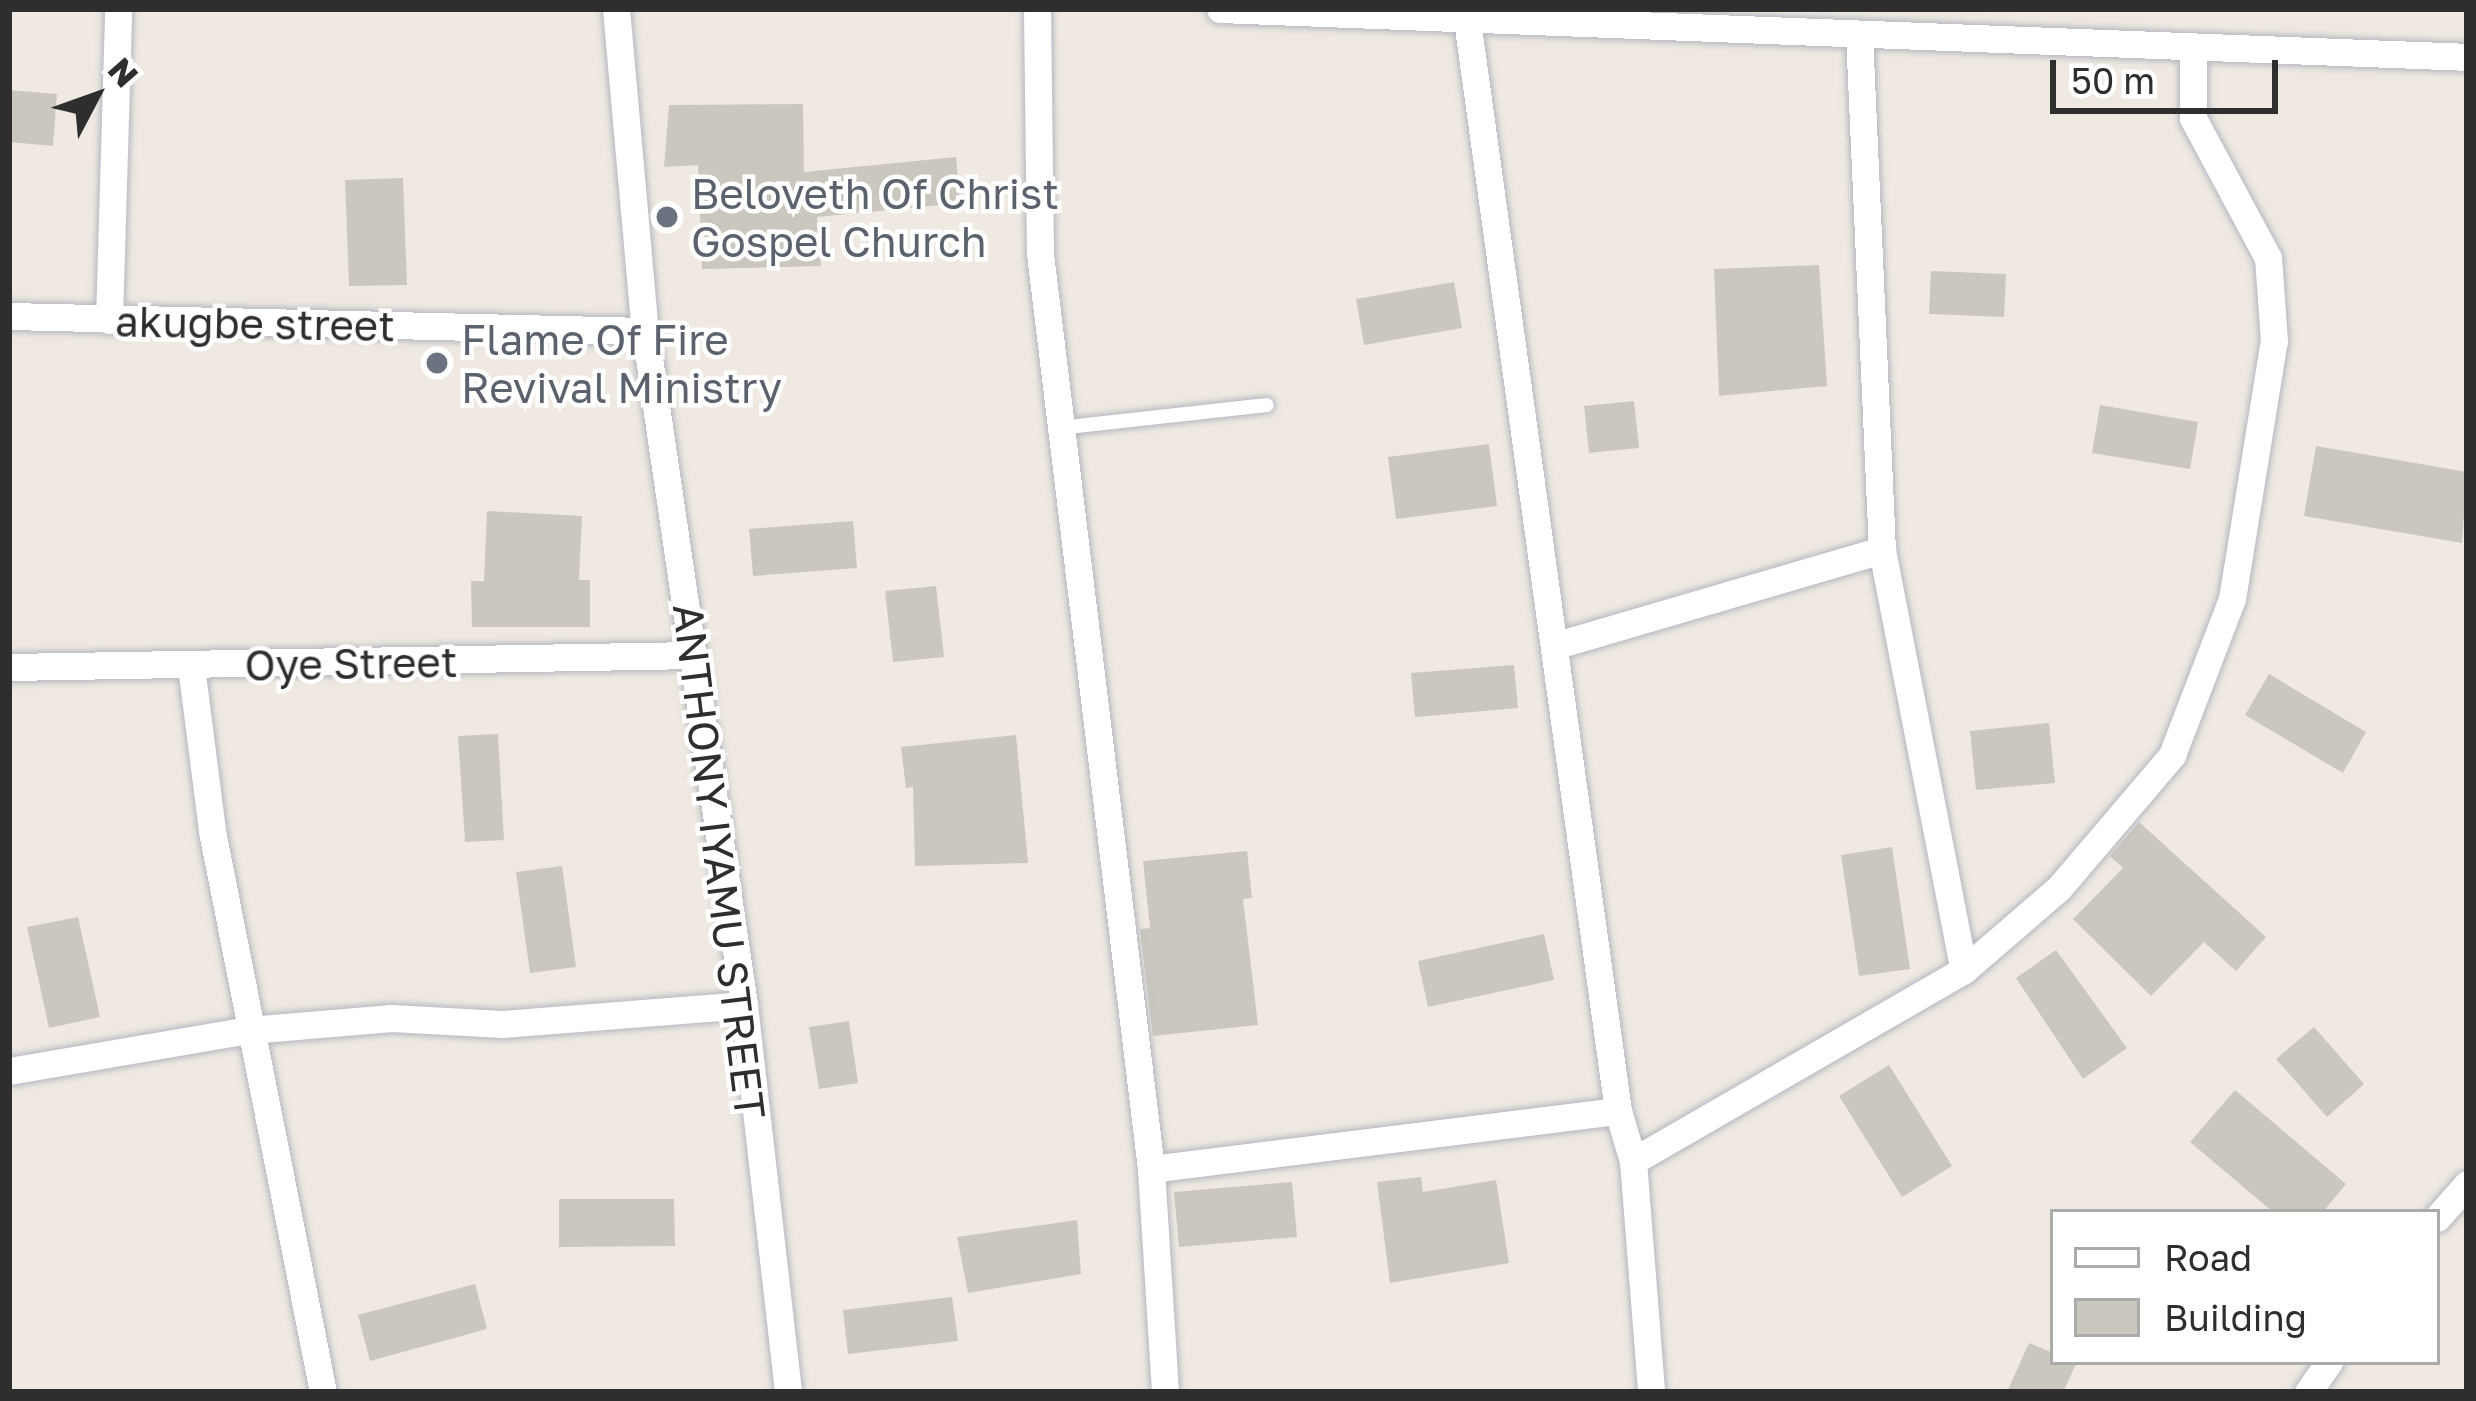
<!DOCTYPE html>
<style>
body{margin:0}
#map{position:relative;width:2476px;height:1401px;overflow:hidden;background:#efe9e1;font-family:"Golos Text",sans-serif}
div>[style]{position:absolute}
[style*='--x']{left:calc(var(--x)*1px);top:calc(var(--y)*1px);width:calc(var(--w)*1px);rotate:calc(var(--a)*1deg)}
.building>*{inset:0;background:#cbc7bf}
.roads{filter:drop-shadow(0 0 3px #b4b7c1) drop-shadow(0 0 3px #b4b7c1)}
.lane>*{height:14px;margin:-7px;padding:0 7px;transform-origin:7px;border-radius:7px;background:#fff}
.street>*{height:27px;margin:-13.5px;padding:0 13.5px;transform-origin:13.5px;border-radius:13.5px;background:#fff}
.dots>*{width:33px;height:33px;translate:-50% -50%;box-sizing:border-box;border:6px solid #fff;border-radius:50%}
span{translate:-50% -50%;white-space:nowrap;text-align:center;line-height:1.15;-webkit-text-stroke:9px #fff;paint-order:stroke}
.worship-label{font-size:42px;color:#5b616d}
.left{translate:0 -50%;text-align:left}
.street-label{font-size:42px;color:#2e2e2e}
.frame{position:absolute;inset:0;border:12px solid #2e2e2e;pointer-events:none}
.legend{position:absolute;left:2050px;top:1209px;width:390px;height:156px;box-sizing:border-box;background:#fff;border:3px solid #ababab;margin:0;padding:15px 21px;list-style:none;font-size:36px;color:#2e2e2e}
.legend li{display:flex;align-items:center;gap:24px;height:60px}
.legend b{width:60px;border:3px solid #ababab}
.north{position:absolute;left:36px;top:36px;width:120px;height:120px;-webkit-text-stroke:9px #fff;paint-order:stroke;rotate:49deg;font-size:33px;font-weight:700;line-height:48px;text-align:center;color:#2e2e2e}
.north::after{content:'';display:block;margin:auto;width:42px;height:54px;background:#2e2e2e;clip-path:polygon(50% 0,100% 100%,50% 72%,0 100%)}
.scale{position:absolute;left:2050px;top:60px;width:228px;height:54px;box-sizing:border-box;border:6px solid #2e2e2e;border-top:0;padding-left:15px;font-size:36px;line-height:42px;white-space:nowrap;color:#2e2e2e;-webkit-text-stroke:9px #fff;paint-order:stroke}
</style>
<div id="map">
<div class="building">
<div style="clip-path:polygon(9px 90px,57px 94px,53px 146px,9px 142px)"></div>
<div style="clip-path:polygon(803px 104px,804px 172px,956px 157px,960px 203px,817px 217px,821px 266px,702px 269px,698px 165px,664px 167px,669px 105px)"></div>
<div style="clip-path:polygon(403px 178px,407px 285px,349px 286px,345px 180px)"></div>
<div style="clip-path:polygon(1819px 265px,1827px 386px,1719px 396px,1714px 269px)"></div>
<div style="clip-path:polygon(1931px 271px,2006px 274px,2004px 317px,1929px 314px)"></div>
<div style="clip-path:polygon(1454px 282px,1462px 328px,1364px 345px,1356px 299px)"></div>
<div style="clip-path:polygon(1634px 401px,1639px 448px,1589px 453px,1584px 406px)"></div>
<div style="clip-path:polygon(2100px 405px,2198px 422px,2190px 469px,2092px 453px)"></div>
<div style="clip-path:polygon(1489px 444px,1497px 506px,1396px 519px,1388px 457px)"></div>
<div style="clip-path:polygon(2316px 446px,2467px 472px,2462px 543px,2304px 516px)"></div>
<div style="clip-path:polygon(487px 511px,582px 516px,579px 580px,590px 580px,590px 627px,472px 627px,471px 581px,484px 581px)"></div>
<div style="clip-path:polygon(853px 521px,857px 568px,753px 576px,749px 529px)"></div>
<div style="clip-path:polygon(936px 586px,944px 657px,893px 662px,885px 591px)"></div>
<div style="clip-path:polygon(1514px 665px,1518px 708px,1415px 717px,1411px 673px)"></div>
<div style="clip-path:polygon(2269px 674px,2366px 732px,2343px 773px,2245px 715px)"></div>
<div style="clip-path:polygon(2049px 723px,2055px 783px,1976px 790px,1970px 731px)"></div>
<div style="clip-path:polygon(498px 734px,504px 840px,465px 842px,458px 736px)"></div>
<div style="clip-path:polygon(1016px 735px,1028px 863px,915px 866px,913px 787px,906px 788px,901px 747px)"></div>
<div style="clip-path:polygon(2139px 822px,2266px 937px,2236px 971px,2204px 942px,2151px 996px,2073px 919px,2123px 868px,2110px 856px)"></div>
<div style="clip-path:polygon(1892px 847px,1910px 969px,1859px 976px,1841px 855px)"></div>
<div style="clip-path:polygon(1247px 851px,1252px 898px,1243px 899px,1258px 1025px,1153px 1036px,1140px 929px,1150px 928px,1143px 861px)"></div>
<div style="clip-path:polygon(562px 866px,576px 967px,530px 973px,516px 872px)"></div>
<div style="clip-path:polygon(78px 917px,100px 1017px,49px 1028px,27px 927px)"></div>
<div style="clip-path:polygon(1544px 934px,1554px 980px,1428px 1007px,1418px 961px)"></div>
<div style="clip-path:polygon(2056px 950px,2127px 1048px,2083px 1079px,2016px 978px)"></div>
<div style="clip-path:polygon(849px 1021px,858px 1083px,819px 1089px,809px 1027px)"></div>
<div style="clip-path:polygon(2314px 1027px,2364px 1084px,2327px 1117px,2276px 1059px)"></div>
<div style="clip-path:polygon(1889px 1065px,1952px 1166px,1902px 1197px,1839px 1096px)"></div>
<div style="clip-path:polygon(2235px 1090px,2346px 1184px,2323px 1212px,2273px 1212px,2190px 1142px)"></div>
<div style="clip-path:polygon(1421px 1177px,1423px 1192px,1496px 1180px,1509px 1263px,1390px 1283px,1377px 1182px)"></div>
<div style="clip-path:polygon(1292px 1182px,1297px 1237px,1179px 1247px,1174px 1192px)"></div>
<div style="clip-path:polygon(559px 1199px,674px 1199px,675px 1246px,559px 1247px)"></div>
<div style="clip-path:polygon(1077px 1220px,1081px 1274px,968px 1293px,957px 1237px)"></div>
<div style="clip-path:polygon(475px 1284px,487px 1329px,370px 1361px,358px 1315px)"></div>
<div style="clip-path:polygon(952px 1297px,958px 1341px,848px 1354px,843px 1310px)"></div>
<div style="clip-path:polygon(2029px 1343px,2053px 1353px,2053px 1362px,2077px 1362px,2063px 1392px,2007px 1392px)"></div>
</div>
<div class="roads">
<div class="lane">
<div style="--x:1059;--y:428;--w:209;--a:-6.3"></div>
</div>
<div class="street">
<div style="--x:616;--y:9;--w:323;--a:84.9"></div>
<div style="--x:645;--y:331;--w:681;--a:81.64"></div>
<div style="--x:744;--y:1005;--w:389;--a:83.5"></div>
<div style="--x:1037;--y:9;--w:245;--a:89.3"></div>
<div style="--x:1040;--y:254;--w:922;--a:83.08"></div>
<div style="--x:1151;--y:1169;--w:223;--a:86.4"></div>
<div style="--x:1220;--y:9;--w:1248;--a:2.2"></div>
<div style="--x:1467;--y:20;--w:1101;--a:82.12"></div>
<div style="--x:1618;--y:1111;--w:52;--a:73.3"></div>
<div style="--x:1633;--y:1161;--w:232;--a:85.5"></div>
<div style="--x:1859;--y:34;--w:517;--a:87.45"></div>
<div style="--x:1882;--y:550;--w:428;--a:79"></div>
<div style="--x:9;--y:316;--w:636;--a:1.35"></div>
<div style="--x:109;--y:320;--w:311;--a:-88.3"></div>
<div style="--x:1557;--y:645;--w:339;--a:-16.3"></div>
<div style="--x:191;--y:666;--w:166;--a:82.7"></div>
<div style="--x:212;--y:831;--w:572;--a:78.81"></div>
<div style="--x:9;--y:667;--w:685;--a:-1"></div>
<div style="--x:9;--y:1071;--w:243;--a:-9.7"></div>
<div style="--x:249;--y:1030;--w:143;--a:-4.8"></div>
<div style="--x:391;--y:1018;--w:112;--a:3.1"></div>
<div style="--x:503;--y:1024;--w:242;--a:-4.5"></div>
<div style="--x:1633;--y:1161;--w:382;--a:-30"></div>
<div style="--x:1964;--y:970;--w:125;--a:-40.8"></div>
<div style="--x:2059;--y:888;--w:175;--a:-49.6"></div>
<div style="--x:2172;--y:755;--w:167;--a:-69"></div>
<div style="--x:2232;--y:599;--w:261;--a:-80.8"></div>
<div style="--x:2274;--y:341;--w:83;--a:-94.1"></div>
<div style="--x:2268;--y:258;--w:159;--a:-118.2"></div>
<div style="--x:2193;--y:118;--w:71;--a:-90"></div>
<div style="--x:1151;--y:1169;--w:471;--a:-7.1"></div>
<div style="--x:2437;--y:1218;--w:45;--a:-48.6"></div>
<div style="--x:2308;--y:1392;--w:37;--a:-55"></div>
</div>
</div>
<div class="dots">
<div style="left:667px;top:217px;background:#6b7280"></div>
<div style="left:437px;top:363px;background:#6b7280"></div>
</div>
<div class="worship-label">
<span class="left" style="left:691px;top:217px">Beloveth Of Christ<br>Gospel Church</span>
<span class="left" style="left:461px;top:363px">Flame Of Fire<br>Revival Ministry</span>
</div>
<div class="street-label">
<span style="left:255px;top:323px;rotate:1deg">akugbe street</span>
<span style="left:351px;top:663px;rotate:-1deg">Oye Street</span>
<span style="left:720px;top:861px;rotate:83deg">ANTHONY IYAMU STREET</span>
</div>
<div class="frame"></div>
<ul class="legend">
<li><b style="height:15px;background:#fff"></b>Road</li>
<li><b style="height:33px;background:#cbc7bf"></b>Building</li>
</ul>
<div class="north">N</div>
<div class="scale">50 m</div>
</div>
